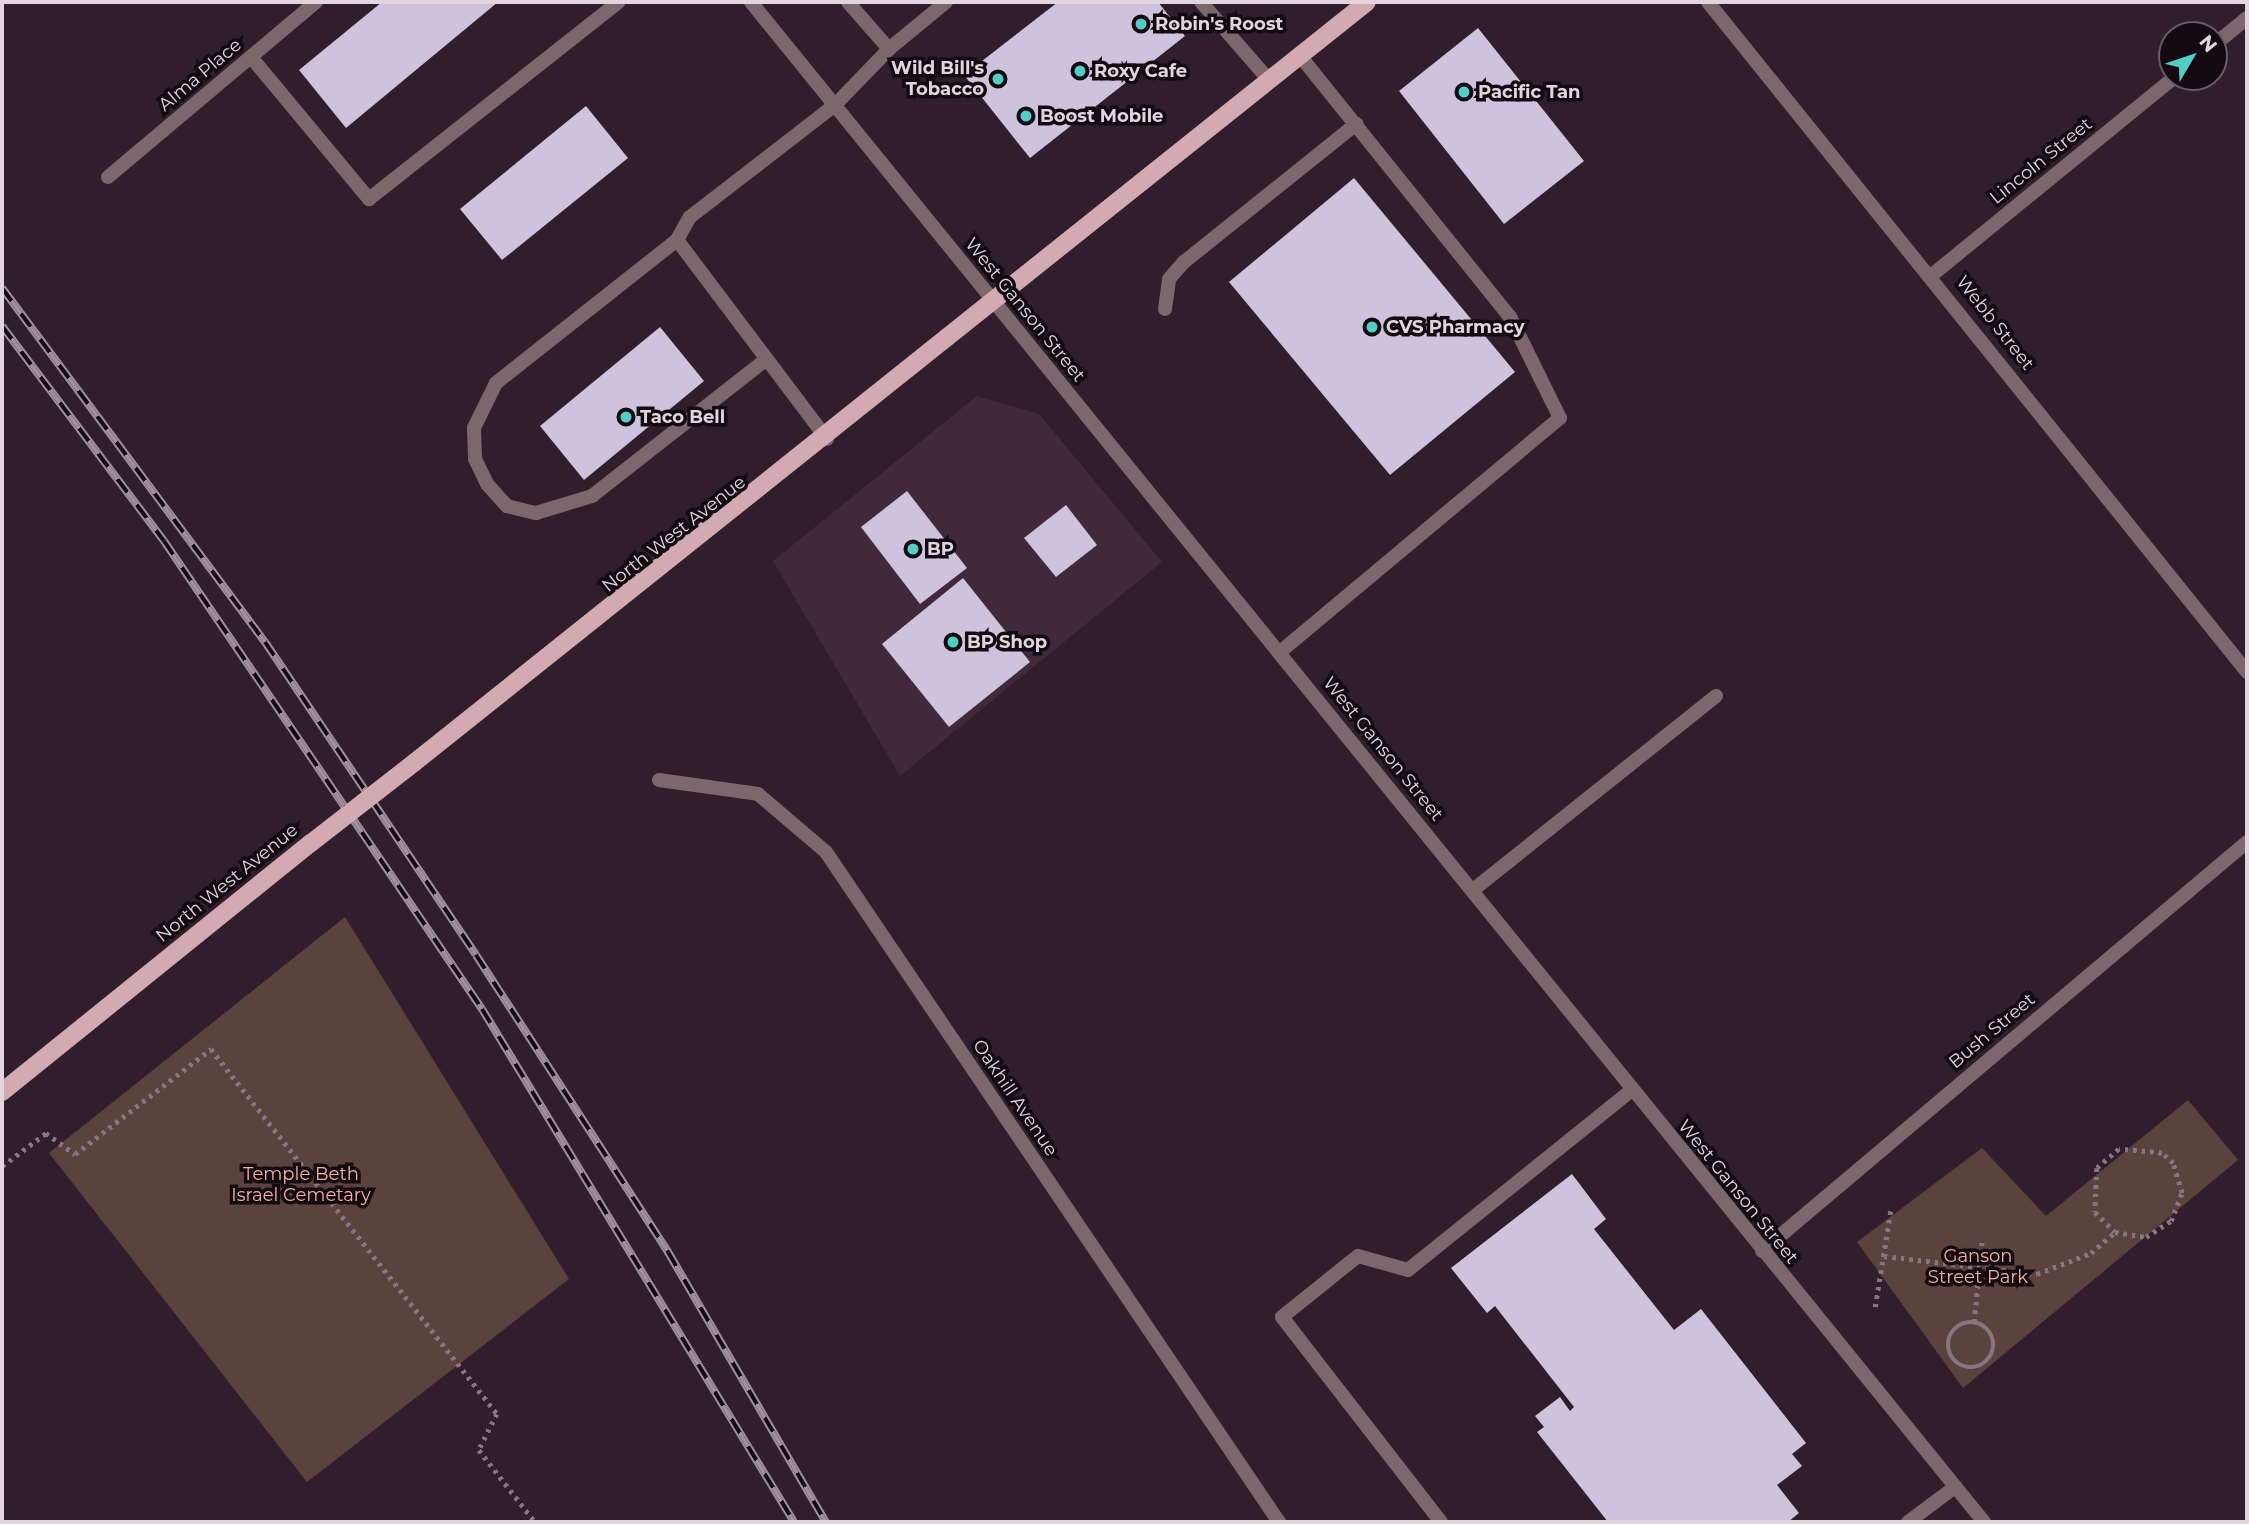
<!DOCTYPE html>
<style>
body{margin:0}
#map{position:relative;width:2249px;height:1524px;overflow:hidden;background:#301e2c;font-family:Montserrat,sans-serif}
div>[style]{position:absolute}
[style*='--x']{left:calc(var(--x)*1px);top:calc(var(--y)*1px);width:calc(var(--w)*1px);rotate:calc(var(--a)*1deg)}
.built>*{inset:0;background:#40293b}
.green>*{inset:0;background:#5c423c}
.building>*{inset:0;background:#cec3dc}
.path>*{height:4.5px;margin-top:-2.25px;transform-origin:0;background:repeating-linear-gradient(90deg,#857681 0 3.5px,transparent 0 8.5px)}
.path>.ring{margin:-2.25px;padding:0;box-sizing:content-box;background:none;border:4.5px solid #857681;border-radius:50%}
.service>*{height:14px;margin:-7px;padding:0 7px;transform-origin:7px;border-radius:7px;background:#7c676c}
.minor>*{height:14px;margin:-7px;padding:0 7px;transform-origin:7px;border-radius:7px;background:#7c676c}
.tertiary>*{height:14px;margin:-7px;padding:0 7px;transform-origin:7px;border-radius:7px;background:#7c676c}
.primary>*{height:18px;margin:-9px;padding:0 9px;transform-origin:9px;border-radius:9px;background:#d3a9b2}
.rail>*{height:8px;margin-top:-4px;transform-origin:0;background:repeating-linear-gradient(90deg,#130b12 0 16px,#9e8f9a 0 32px);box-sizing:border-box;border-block:2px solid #9e8f9a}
.primary-bridge>*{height:18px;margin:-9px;padding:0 9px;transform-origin:9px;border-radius:9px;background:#d3a9b2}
.dots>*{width:19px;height:19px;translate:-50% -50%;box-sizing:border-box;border:4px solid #130b12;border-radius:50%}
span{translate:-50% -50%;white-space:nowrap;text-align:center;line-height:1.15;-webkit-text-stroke:7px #130b12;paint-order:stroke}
.poi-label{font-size:18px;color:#e2d5de;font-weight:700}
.left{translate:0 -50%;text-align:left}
.right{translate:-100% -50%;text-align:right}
.street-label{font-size:18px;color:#e2d5de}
.park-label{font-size:18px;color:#f6ad9d}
.frame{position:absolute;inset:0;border:4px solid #e2d5de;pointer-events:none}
.north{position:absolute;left:2158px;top:21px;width:70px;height:70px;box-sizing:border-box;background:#130b12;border:2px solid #665c64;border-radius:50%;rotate:51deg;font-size:19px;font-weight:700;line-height:28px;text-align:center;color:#e2d5de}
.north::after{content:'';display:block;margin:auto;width:24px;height:32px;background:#54cdc6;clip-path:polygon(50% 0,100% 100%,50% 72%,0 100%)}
</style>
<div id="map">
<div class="built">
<div style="clip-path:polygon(977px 396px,1039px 414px,1162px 562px,900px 776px,773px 561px)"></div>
</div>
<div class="green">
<div style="clip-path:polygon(345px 917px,569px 1279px,307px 1482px,49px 1153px)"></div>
<div style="clip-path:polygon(2188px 1100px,2238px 1160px,1963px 1388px,1857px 1242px,1982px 1148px,2046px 1216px)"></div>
</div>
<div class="building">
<div style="clip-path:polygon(382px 2px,498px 2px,346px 128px,299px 70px)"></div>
<div style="clip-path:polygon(1058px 2px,1158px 2px,1185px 36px,1030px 158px,964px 75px)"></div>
<div style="clip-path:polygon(1478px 28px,1584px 161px,1504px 224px,1399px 91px)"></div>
<div style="clip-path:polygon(586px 106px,628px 158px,502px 260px,460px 209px)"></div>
<div style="clip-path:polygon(1354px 178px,1515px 372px,1390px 475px,1229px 282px)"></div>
<div style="clip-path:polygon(660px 327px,704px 381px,584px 480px,540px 426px)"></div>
<div style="clip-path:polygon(907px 491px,967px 568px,920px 604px,861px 527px)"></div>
<div style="clip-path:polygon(1066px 505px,1097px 545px,1056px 577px,1024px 538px)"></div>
<div style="clip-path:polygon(963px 578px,1030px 662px,949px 727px,882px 644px)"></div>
<div style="clip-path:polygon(1572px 1174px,1606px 1219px,1594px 1229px,1674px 1330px,1701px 1309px,1806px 1443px,1792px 1454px,1802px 1466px,1777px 1485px,1799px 1513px,1788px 1522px,1608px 1522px,1537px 1432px,1544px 1427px,1535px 1416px,1560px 1397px,1570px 1411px,1574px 1407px,1495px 1306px,1487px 1313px,1451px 1268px)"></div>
</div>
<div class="path">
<div style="--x:2;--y:1166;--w:55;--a:-36.9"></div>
<div style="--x:46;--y:1133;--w:36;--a:36"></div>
<div style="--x:75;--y:1154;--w:172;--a:-37.7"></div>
<div style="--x:211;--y:1049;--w:464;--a:51.9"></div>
<div style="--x:497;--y:1414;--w:40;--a:116.6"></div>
<div style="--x:479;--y:1450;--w:91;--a:52.1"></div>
<div style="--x:1884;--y:1256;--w:154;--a:6.7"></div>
<div style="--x:2037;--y:1274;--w:58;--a:-21.3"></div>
<div style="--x:2091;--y:1253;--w:32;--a:-41"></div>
<div style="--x:2115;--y:1232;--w:31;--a:9"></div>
<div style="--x:2146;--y:1237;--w:30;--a:-33"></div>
<div style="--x:2171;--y:1221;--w:30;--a:-69"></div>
<div style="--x:2182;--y:1193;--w:31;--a:-107"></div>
<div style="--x:2173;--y:1163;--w:15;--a:-138"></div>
<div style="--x:2162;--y:1153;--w:43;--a:-174.7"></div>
<div style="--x:2119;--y:1149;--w:29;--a:139"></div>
<div style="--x:2097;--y:1168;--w:44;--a:92.6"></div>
<div style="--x:2095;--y:1212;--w:28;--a:45"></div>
<div style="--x:1875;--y:1307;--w:100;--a:-80.8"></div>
<div class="ring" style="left:1948px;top:1322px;width:41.5px;height:41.5px"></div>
<div style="--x:1974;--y:1322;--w:83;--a:-84.5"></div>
</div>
<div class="service">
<div style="--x:1201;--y:2;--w:105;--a:48.9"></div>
<div style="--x:889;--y:49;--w:74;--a:-39.5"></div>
<div style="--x:251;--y:57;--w:185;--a:50.3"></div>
<div style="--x:369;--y:199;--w:318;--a:-38.3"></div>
<div style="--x:677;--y:240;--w:231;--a:141.7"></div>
<div style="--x:496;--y:383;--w:50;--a:116.1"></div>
<div style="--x:474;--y:428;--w:31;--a:88"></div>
<div style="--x:475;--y:459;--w:28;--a:64"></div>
<div style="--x:487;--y:484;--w:30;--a:48"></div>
<div style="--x:507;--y:506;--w:30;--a:14"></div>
<div style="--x:536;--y:513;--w:59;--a:-16.9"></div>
<div style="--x:592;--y:496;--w:219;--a:-38.1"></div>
<div style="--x:1165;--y:309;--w:30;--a:-82"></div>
<div style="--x:1169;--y:279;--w:23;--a:-49"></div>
<div style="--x:1184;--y:262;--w:221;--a:-38.7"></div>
<div style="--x:827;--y:439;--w:249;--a:-127"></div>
<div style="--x:677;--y:240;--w:26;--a:-61"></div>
<div style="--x:690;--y:217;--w:183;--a:-37.7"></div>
<div style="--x:835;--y:105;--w:78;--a:-46"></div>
<div style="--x:889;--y:49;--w:62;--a:-131.1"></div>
<div style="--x:1280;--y:652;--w:365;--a:-39.9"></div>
<div style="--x:1560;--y:418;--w:113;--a:-116.3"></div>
<div style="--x:1510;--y:317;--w:335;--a:-128.8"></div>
<div style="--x:1473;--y:890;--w:311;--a:-38.6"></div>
<div style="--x:1441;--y:1522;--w:259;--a:-127.8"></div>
<div style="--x:1282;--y:1317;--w:97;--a:-38.8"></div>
<div style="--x:1358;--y:1256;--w:52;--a:15.6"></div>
<div style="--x:1408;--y:1270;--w:286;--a:-38.8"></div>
<div style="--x:1908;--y:1522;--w:59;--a:-36.7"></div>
</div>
<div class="minor">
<div style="--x:1708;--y:2;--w:860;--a:51.18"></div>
<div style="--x:2214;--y:45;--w:43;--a:-39.3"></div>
<div style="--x:108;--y:177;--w:272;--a:-40.1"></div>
<div style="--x:1932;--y:275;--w:313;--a:-39.2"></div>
<div style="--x:659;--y:780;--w:100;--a:8"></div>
<div style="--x:758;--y:794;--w:89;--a:40.5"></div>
<div style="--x:826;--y:852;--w:809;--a:55.94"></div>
<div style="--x:1762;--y:1251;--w:634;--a:-40.14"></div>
</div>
<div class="tertiary">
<div style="--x:751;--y:2;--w:1957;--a:50.95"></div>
</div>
<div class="primary">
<div style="--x:415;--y:762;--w:1218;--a:-38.6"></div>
<div style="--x:2;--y:1092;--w:397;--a:-38.9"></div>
</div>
<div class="rail">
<div style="--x:2;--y:288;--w:441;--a:53.4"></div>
<div style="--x:265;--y:642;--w:377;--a:56"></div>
<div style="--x:476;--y:955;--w:354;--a:57.1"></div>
<div style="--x:668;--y:1252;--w:313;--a:59.7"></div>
<div style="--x:2;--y:326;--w:269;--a:53"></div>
<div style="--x:164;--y:541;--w:566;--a:55.8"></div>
<div style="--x:482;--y:1009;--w:600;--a:58.69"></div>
</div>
<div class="primary-bridge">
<div style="--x:311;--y:843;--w:132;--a:-37.9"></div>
</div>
<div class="dots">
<div style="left:1141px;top:24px;background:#54cdc6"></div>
<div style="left:1080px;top:71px;background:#54cdc6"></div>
<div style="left:998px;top:79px;background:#54cdc6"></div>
<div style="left:1464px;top:92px;background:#54cdc6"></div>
<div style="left:1026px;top:116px;background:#54cdc6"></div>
<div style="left:1372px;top:327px;background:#54cdc6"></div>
<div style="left:626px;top:417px;background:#54cdc6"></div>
<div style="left:913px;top:549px;background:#54cdc6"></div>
<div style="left:953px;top:642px;background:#54cdc6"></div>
</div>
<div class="poi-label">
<span class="left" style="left:1155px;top:24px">Robin's Roost</span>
<span class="right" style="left:984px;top:79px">Wild Bill's<br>Tobacco</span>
<span class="left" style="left:1094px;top:71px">Roxy Cafe</span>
<span class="left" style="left:1478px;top:92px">Pacific Tan</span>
<span class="left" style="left:1040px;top:116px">Boost Mobile</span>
<span class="left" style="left:1386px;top:327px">CVS Pharmacy</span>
<span class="left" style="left:640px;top:417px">Taco Bell</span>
<span class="left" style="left:927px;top:549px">BP</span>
<span class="left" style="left:967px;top:642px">BP Shop</span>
</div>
<div class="street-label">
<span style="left:200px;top:75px;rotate:-40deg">Alma Place</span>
<span style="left:2041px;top:161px;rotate:-39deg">Lincoln Street</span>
<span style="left:1025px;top:310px;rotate:51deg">West Ganson Street</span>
<span style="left:1995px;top:323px;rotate:52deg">Webb Street</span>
<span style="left:674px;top:534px;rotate:-38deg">North West Avenue</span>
<span style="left:1383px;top:749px;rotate:51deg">West Ganson Street</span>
<span style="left:227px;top:883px;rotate:-39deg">North West Avenue</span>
<span style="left:1992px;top:1031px;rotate:-40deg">Bush Street</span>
<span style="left:1015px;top:1098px;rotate:56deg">Oakhill Avenue</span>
<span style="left:1738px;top:1192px;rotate:51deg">West Ganson Street</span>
</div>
<div class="park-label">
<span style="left:301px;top:1185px">Temple Beth<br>Israel Cemetary</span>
<span style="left:1978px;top:1267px">Ganson<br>Street Park</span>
</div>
<div class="frame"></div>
<div class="north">N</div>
</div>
